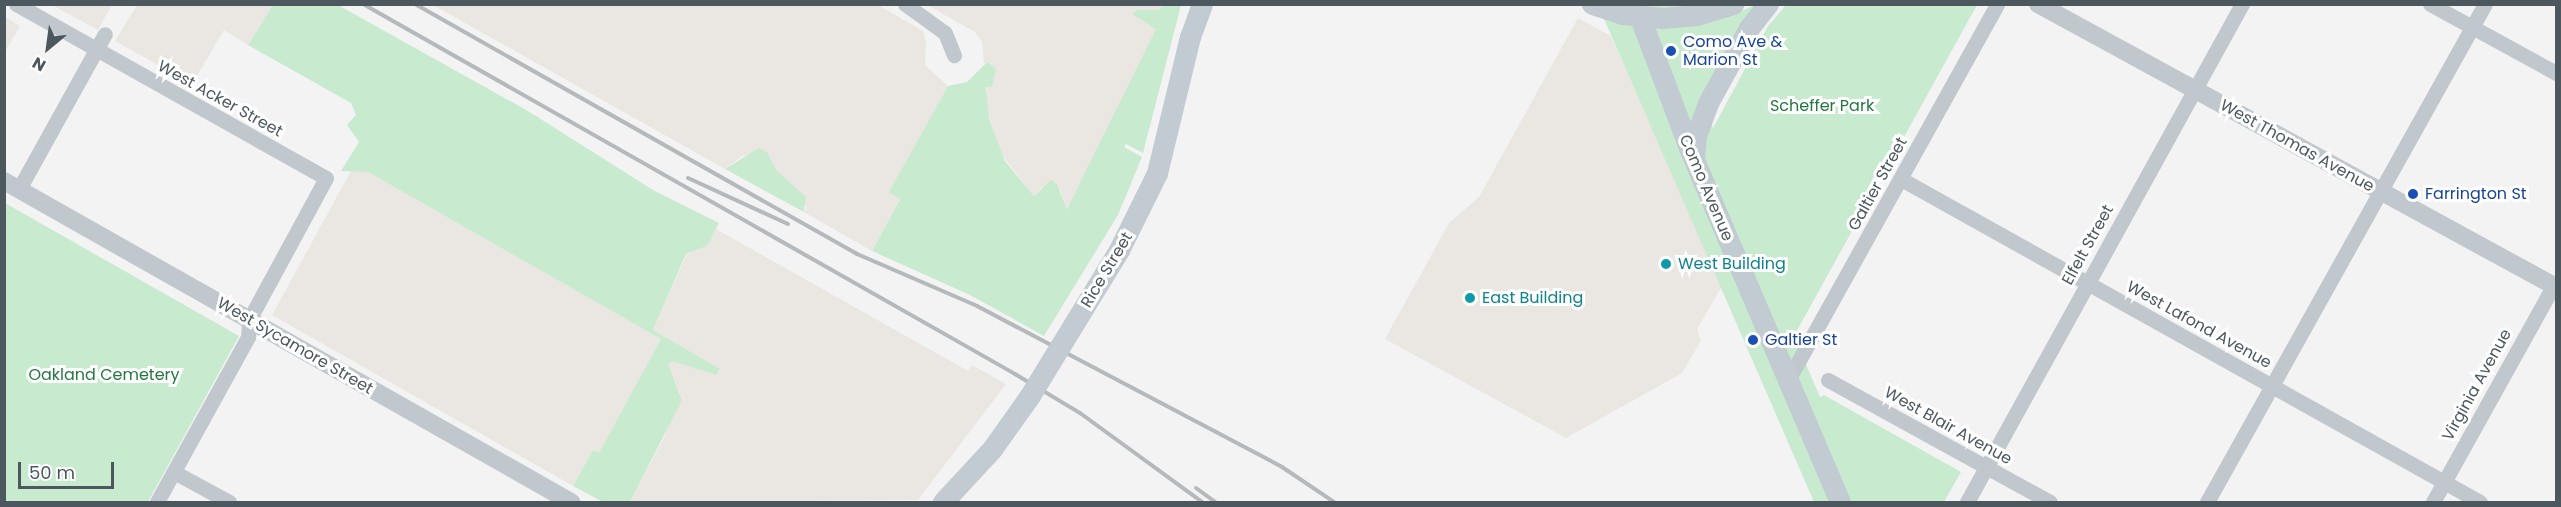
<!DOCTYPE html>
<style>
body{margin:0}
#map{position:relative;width:2561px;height:507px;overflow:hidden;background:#f4f3f3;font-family:Poppins,sans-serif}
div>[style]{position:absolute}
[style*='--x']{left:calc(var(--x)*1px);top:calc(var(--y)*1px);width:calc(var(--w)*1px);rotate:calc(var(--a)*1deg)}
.commercial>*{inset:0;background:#eae6e1}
.green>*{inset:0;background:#c8ebd0}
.minor>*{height:15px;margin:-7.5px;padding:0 7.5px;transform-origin:7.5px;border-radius:7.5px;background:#c0c8cd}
.tertiary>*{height:18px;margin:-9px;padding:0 9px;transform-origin:9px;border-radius:9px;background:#c0c8cd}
.secondary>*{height:21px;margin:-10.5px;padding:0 10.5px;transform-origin:10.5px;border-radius:10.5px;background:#c1cbd1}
.rail>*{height:4px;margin:-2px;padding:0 2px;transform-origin:2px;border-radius:2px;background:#b5b9bc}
.secondary-bridge>*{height:21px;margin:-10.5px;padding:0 10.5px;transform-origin:10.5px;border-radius:10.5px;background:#c1cbd1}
.dots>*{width:16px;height:16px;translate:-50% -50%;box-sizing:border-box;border:3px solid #fff;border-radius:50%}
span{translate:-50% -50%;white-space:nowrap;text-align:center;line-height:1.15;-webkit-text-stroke:6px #fff;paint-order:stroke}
.transit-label{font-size:16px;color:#164399}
.left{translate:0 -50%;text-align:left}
.street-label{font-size:16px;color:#4c585e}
.park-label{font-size:16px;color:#247840}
.culture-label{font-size:16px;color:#0d838f}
.frame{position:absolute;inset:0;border:6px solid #4c585e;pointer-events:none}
.north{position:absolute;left:18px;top:18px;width:60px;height:60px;-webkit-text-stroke:4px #fff;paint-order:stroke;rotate:209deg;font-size:16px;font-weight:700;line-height:24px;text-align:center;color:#4c585e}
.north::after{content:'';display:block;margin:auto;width:21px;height:27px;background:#4c585e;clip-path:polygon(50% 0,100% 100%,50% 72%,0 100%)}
.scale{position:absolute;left:18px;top:462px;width:96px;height:27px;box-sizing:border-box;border:3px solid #4c585e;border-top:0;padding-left:8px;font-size:18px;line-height:21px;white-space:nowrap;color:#4c585e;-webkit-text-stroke:4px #fff;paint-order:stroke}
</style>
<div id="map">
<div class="commercial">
<div style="clip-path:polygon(52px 5px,112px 4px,112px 5px,98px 30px)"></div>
<div style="clip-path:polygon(137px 5px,273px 5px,248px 45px,224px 30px,192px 84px,115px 41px)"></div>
<div style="clip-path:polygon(433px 5px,878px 5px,923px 31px,926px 42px,925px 65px,948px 86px,890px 191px,900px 198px,872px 251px,804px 212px,807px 207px,776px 170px,743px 155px,725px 169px)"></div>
<div style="clip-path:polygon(927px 5px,1162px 5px,1160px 10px,1136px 10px,1132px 13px,1157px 28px,1067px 209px,1060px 189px,1042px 187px,1034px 196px,999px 151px,987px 109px,987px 62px,984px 63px,982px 42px,975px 32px)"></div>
<div style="clip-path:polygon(5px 17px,20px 26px,5px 52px)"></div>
<div style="clip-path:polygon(1578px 18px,1611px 36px,1722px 286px,1697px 329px,1701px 341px,1682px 373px,1566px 438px,1385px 339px,1449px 223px,1479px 197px)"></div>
<div style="clip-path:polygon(351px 171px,368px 172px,661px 339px,599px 454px,593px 451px,573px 486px,272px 315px)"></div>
<div style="clip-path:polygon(716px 229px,968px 371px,972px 365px,1006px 384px,918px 500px,630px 502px,664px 438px,680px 393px,668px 365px,671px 360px,716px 375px,720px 370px,653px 330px,687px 254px,707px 246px)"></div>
</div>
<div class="green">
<div style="clip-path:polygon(1162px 4px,1181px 5px,1143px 153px,1126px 144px,1124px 147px,1142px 157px,1118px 215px,1044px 336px,970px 295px,872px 251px,900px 199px,889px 192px,948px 86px,967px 82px,987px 62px,996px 69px,992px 87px,986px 87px,989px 119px,1005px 161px,1034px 196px,1051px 180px,1057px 184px,1067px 209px,1156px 29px,1132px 14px,1136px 10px,1160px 10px)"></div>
<div style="clip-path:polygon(273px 5px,338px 5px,528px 111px,653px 190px,719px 223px,707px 246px,686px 254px,653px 330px,720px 369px,716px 375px,672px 361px,668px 364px,682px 400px,630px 502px,603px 502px,573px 486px,593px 450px,599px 453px,661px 339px,368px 172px,341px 171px,359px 142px,347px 125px,356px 115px,351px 103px,248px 45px)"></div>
<div style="clip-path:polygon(1598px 5px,1710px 5px,1739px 12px,1755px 5px,1702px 102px,1713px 128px,1768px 26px,1786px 5px,1977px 5px,1794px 336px,1820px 397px,1824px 395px,1961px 472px,1944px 502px,1814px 502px)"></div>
<div style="clip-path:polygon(759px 148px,767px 152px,776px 170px,806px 197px,804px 212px,725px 169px)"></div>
<div style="clip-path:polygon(5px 203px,239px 336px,148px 502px,5px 502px)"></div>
</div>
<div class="minor">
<div style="--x:16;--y:4;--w:355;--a:29.3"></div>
<div style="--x:326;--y:178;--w:162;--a:118.5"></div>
<div style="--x:249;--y:320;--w:17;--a:93"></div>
<div style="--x:248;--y:337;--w:188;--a:118.9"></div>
<div style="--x:905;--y:4;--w:49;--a:35.9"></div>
<div style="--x:945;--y:33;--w:24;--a:68"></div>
<div style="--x:2430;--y:4;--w:144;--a:28.7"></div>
<div style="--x:1901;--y:179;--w:663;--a:29.16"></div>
<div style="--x:19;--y:189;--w:177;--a:-61"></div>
<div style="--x:1788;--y:380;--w:430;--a:-60.9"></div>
<div style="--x:1828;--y:380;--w:253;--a:28.8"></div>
<div style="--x:174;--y:472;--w:63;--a:28.6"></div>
<div style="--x:1967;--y:502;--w:569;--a:-61.09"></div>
<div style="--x:2207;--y:502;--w:570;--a:-60.83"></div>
<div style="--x:2433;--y:502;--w:248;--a:-60.9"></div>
</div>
<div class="tertiary">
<div style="--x:2038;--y:4;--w:590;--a:28.65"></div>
<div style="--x:4;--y:181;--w:652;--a:29.52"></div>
</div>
<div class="secondary">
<div style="--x:1592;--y:4;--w:32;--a:18"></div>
<div style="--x:1622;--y:14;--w:40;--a:5.7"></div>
<div style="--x:1662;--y:18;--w:35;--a:-5"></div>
<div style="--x:1697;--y:15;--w:38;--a:-17"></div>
<div style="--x:1635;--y:4;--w:154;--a:69.4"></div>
<div style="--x:1689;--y:148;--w:385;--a:66.9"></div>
<div style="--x:1694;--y:157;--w:21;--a:-85"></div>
<div style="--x:1696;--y:136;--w:35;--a:-70"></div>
<div style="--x:1708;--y:103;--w:85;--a:-61.3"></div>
<div style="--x:1749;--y:28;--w:31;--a:-52"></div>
<div style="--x:1119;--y:250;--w:86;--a:-63.7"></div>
<div style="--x:1157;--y:173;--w:140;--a:-76.4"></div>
<div style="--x:1190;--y:37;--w:35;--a:-70"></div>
<div style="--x:943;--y:502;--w:72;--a:-47.2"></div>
<div style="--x:992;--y:449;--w:64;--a:-54.6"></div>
</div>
<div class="rail">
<div style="--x:363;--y:4;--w:750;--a:29.57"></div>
<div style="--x:1015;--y:374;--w:76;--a:31"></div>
<div style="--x:1080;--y:413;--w:151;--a:36.1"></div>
<div style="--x:415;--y:4;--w:508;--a:29.49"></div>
<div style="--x:857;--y:254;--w:131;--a:23.4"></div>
<div style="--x:977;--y:306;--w:345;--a:27.8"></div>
<div style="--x:1282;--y:467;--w:63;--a:33.9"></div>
<div style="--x:688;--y:178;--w:110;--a:24.7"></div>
<div style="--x:1196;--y:488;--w:24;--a:36"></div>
</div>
<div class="secondary-bridge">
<div style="--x:1029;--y:397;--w:172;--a:-58.5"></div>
</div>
<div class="dots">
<div style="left:1671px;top:51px;background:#1a4fb4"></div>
<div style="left:2413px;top:194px;background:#1a4fb4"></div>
<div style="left:1666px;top:264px;background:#0f9aa8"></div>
<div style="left:1470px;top:298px;background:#0f9aa8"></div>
<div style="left:1753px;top:340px;background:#1a4fb4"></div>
</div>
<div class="transit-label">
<span class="left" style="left:1683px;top:51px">Como Ave &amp;<br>Marion St</span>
<span class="left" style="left:2425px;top:194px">Farrington St</span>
<span class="left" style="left:1765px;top:340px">Galtier St</span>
</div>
<div class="street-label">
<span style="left:220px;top:99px;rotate:29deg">West Acker Street</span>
<span style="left:2297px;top:146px;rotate:29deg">West Thomas Avenue</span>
<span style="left:1878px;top:184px;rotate:-61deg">Galtier Street</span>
<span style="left:1706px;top:188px;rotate:67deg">Como Avenue</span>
<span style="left:2088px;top:245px;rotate:-61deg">Elfelt Street</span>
<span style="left:1107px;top:270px;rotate:-59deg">Rice Street</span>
<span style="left:2199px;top:325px;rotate:29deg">West Lafond Avenue</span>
<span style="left:295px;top:346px;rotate:30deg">West Sycamore Street</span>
<span style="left:2477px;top:385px;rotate:-61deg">Virginia Avenue</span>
<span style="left:1948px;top:426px;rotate:29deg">West Blair Avenue</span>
</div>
<div class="park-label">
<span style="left:1822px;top:106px">Scheffer Park</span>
<span style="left:104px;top:375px">Oakland Cemetery</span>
</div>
<div class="culture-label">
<span class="left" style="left:1678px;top:264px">West Building</span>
<span class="left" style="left:1482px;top:298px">East Building</span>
</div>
<div class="frame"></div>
<div class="north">N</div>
<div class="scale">50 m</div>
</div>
